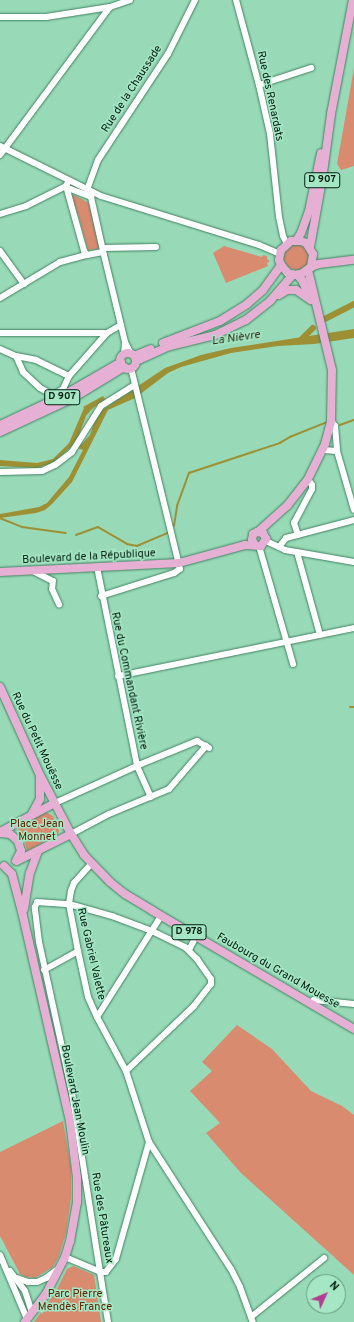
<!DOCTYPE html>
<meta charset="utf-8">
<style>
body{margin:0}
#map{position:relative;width:354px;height:1322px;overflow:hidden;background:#98dab7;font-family:Overpass,sans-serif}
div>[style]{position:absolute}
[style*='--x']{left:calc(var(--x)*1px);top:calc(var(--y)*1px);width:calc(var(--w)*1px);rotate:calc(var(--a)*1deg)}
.green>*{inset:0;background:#d88b6f}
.round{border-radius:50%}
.water>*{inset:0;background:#9d9034}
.stream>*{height:1.5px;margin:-0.75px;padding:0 0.75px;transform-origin:0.75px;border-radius:0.75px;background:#9d9034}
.canal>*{height:5.5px;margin:-2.75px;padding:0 2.75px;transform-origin:2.75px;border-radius:2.75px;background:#9d9034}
.roads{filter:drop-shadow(0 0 1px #438364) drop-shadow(0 0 1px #438364)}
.minor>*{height:6px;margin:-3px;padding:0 3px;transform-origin:3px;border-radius:3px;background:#fff}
.major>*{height:8px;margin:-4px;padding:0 4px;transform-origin:4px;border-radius:4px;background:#e5b0d3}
.major>.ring{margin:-4px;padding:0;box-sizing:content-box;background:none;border:8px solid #e5b0d3;border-radius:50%}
span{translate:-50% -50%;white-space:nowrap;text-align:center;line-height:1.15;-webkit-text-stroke:3px #a5e7c4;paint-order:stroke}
.shield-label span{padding:1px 3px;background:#a5e7c4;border:1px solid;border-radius:3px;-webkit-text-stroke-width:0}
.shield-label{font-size:10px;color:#021c10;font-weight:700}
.street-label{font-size:11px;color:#021c10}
.park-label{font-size:11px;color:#622002}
.water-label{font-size:12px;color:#2f2c17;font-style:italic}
.north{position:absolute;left:306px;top:1274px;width:40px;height:40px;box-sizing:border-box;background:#a5e7c4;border:1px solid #64967c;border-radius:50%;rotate:46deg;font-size:11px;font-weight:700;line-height:16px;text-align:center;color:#021c10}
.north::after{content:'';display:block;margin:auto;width:14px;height:18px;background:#b33b91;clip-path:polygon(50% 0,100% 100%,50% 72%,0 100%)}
</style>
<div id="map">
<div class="green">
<div style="clip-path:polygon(354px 68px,354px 166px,341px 170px,337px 164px)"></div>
<div style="clip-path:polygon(74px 195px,91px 204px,100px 249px,88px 250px,78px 214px,75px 213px,71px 196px)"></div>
<div class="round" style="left:284px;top:244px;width:26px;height:26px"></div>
<div style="clip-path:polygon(224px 246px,262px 257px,263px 255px,267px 256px,267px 259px,270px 261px,267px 263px,268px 266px,226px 283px,213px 253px)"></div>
<div style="clip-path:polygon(46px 812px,53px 816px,59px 830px,58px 835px,27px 851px,25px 842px,17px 827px)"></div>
<div style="clip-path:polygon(237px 1025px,272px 1049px,311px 1091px,342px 1106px,354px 1115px,354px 1275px,241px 1173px,206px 1133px,220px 1123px,190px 1091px,212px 1071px,202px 1062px)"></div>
<div style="clip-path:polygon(63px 1121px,71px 1168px,71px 1198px,66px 1233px,59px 1256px,53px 1267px,35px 1278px,26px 1277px,20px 1274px,0 1236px,0 1152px)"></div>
<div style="clip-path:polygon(73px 1266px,94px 1275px,101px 1322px,34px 1322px,55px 1293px,67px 1269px)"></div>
</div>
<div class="water">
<div style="clip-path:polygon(354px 329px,354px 338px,314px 344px,278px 346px,231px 353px,181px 367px,168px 373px,135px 398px,108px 410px,72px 482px,52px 504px,45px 510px,36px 513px,0 518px,0 514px,39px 507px,47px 503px,69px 477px,83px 450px,78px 448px,90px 435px,94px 423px,102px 410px,165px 368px,201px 355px,231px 348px)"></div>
<div style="clip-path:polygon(103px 396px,105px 399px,92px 409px,86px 416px,79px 435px,72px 446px,53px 463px,37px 468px,0 466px,0 460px,37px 463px,53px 459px,69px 443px,84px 408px,83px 407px)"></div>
</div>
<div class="stream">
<div style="--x:340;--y:425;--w:15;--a:-20"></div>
<div style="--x:0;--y:518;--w:24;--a:22"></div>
<div style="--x:22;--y:527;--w:44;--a:7.8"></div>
<div style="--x:174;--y:526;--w:20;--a:-81"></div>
<div style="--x:177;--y:506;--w:35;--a:-70"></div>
<div style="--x:189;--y:473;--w:96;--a:-18.2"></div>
<div style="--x:280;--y:443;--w:12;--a:-31"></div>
<div style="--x:290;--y:437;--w:38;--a:-22"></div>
<div style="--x:76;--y:535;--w:23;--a:-20"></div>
<div style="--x:98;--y:527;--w:34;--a:30"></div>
<div style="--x:127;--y:544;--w:10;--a:11"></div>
<div style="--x:137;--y:546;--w:33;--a:-23"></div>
<div style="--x:350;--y:707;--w:4;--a:0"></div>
</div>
<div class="canal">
<div style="--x:325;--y:319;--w:33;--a:-27"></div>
<div style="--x:300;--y:341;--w:18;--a:-45"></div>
</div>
<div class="roads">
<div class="minor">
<div style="--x:236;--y:0;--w:88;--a:74.9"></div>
<div style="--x:259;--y:85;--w:50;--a:77.3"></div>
<div style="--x:270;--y:134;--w:83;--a:83.8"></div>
<div style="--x:279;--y:217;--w:19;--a:78"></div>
<div style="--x:283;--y:236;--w:9;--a:63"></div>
<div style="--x:0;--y:17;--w:46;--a:0"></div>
<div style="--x:46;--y:17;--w:65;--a:-8.9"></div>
<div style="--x:110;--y:7;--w:21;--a:-19"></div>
<div style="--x:259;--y:85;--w:55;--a:-18.1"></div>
<div style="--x:0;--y:146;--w:113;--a:26.3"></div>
<div style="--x:101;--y:196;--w:165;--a:17.2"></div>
<div style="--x:259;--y:245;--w:23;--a:23"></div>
<div style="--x:0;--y:155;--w:184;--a:-53.4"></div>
<div style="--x:66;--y:186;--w:67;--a:74.5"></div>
<div style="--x:84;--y:251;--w:5;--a:53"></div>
<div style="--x:87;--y:255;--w:16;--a:-11"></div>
<div style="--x:68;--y:188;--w:25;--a:21"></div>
<div style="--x:87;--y:190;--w:32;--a:-70"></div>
<div style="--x:98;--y:160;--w:127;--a:-56.6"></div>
<div style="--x:168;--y:54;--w:60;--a:-63.4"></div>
<div style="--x:92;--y:192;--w:5;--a:101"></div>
<div style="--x:91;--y:197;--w:59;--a:77.4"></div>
<div style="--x:104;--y:255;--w:89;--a:76.4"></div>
<div style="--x:125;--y:342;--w:13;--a:63"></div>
<div style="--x:0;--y:214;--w:27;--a:-17"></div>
<div style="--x:26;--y:206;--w:45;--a:-26.6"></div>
<div style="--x:66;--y:186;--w:4;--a:-63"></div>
<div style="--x:103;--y:248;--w:53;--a:-1.1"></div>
<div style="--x:0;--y:251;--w:41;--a:54"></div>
<div style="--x:0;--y:298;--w:70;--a:-31"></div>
<div style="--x:60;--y:262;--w:28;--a:-15"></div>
<div style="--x:0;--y:333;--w:107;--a:0"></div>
<div style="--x:0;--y:349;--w:17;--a:24"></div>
<div style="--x:16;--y:356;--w:20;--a:11"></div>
<div style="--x:36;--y:360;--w:37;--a:26"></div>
<div style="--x:124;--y:354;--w:11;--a:-85"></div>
<div style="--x:16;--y:356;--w:17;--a:66"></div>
<div style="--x:23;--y:372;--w:23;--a:43"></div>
<div style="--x:40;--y:388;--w:15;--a:28"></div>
<div style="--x:53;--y:395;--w:12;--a:-31"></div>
<div style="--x:63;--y:389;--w:14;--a:-65"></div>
<div style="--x:69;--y:376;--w:57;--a:-48.5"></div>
<div style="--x:107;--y:333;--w:16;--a:-30"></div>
<div style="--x:331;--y:421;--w:6;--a:51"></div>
<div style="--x:335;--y:426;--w:25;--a:85"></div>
<div style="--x:337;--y:451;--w:61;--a:73.9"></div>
<div style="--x:323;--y:450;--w:14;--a:4"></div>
<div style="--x:0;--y:472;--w:42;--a:-1.4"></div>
<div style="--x:42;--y:471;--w:14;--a:-25"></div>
<div style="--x:55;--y:465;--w:21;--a:-37"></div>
<div style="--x:72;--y:452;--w:54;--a:-57.8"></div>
<div style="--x:101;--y:406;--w:40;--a:-32"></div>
<div style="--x:298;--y:535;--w:13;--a:-108"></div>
<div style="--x:294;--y:523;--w:38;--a:-62"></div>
<div style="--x:312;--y:489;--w:4;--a:-90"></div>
<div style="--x:312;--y:485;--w:7;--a:-124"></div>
<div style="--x:266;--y:541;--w:21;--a:25"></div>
<div style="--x:285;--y:550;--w:70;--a:9.9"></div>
<div style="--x:259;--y:546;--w:123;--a:73.9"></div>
<div style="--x:279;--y:547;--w:11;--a:-52"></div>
<div style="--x:286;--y:538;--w:70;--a:-14.8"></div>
<div style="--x:297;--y:552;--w:86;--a:74.5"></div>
<div style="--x:97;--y:567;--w:203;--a:78.6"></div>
<div style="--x:137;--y:766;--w:34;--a:66"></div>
<div style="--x:33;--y:571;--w:22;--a:27"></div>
<div style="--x:53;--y:581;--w:8;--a:97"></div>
<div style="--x:52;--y:589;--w:17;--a:65"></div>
<div style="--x:101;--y:596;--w:77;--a:-17.5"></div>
<div style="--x:174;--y:573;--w:7;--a:-34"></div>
<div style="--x:180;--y:569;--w:207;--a:-103.7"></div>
<div style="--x:118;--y:676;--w:241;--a:-11.5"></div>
<div style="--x:55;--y:803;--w:94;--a:-24.4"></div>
<div style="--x:141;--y:764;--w:61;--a:-22.3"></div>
<div style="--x:197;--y:741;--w:14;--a:30"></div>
<div style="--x:71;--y:834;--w:43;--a:-27.8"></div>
<div style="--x:109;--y:814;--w:65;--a:-22.6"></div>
<div style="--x:169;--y:789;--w:57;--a:-49.3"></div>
<div style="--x:92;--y:863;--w:27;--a:132"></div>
<div style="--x:74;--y:883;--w:9;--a:111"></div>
<div style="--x:71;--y:891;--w:13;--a:99"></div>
<div style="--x:69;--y:904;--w:48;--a:79.2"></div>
<div style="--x:78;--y:951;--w:47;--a:77.7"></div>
<div style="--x:88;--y:997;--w:22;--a:66"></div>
<div style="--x:97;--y:1017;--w:61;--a:61.8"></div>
<div style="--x:126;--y:1071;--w:75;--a:72.1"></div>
<div style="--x:149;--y:1142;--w:122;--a:105.8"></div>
<div style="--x:116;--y:1259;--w:16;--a:128"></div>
<div style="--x:106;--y:1272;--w:6;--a:180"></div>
<div style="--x:100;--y:1272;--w:51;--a:80.9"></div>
<div style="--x:189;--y:950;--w:16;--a:-63"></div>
<div style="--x:44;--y:970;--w:39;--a:-29"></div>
<div style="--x:310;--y:1003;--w:5;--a:-37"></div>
<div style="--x:314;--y:1000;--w:40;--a:5.7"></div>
<div style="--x:97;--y:1017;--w:120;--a:-57.6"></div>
<div style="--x:149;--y:1142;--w:151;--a:57.2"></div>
<div style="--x:231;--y:1269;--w:20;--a:63"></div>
<div style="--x:240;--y:1287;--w:37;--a:70"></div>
<div style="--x:0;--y:1255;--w:69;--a:67.1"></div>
<div style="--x:65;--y:1257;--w:38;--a:23"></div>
<div style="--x:10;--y:1271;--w:25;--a:53"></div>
<div style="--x:25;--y:1291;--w:23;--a:72"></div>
<div style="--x:100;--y:1272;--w:181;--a:-98.9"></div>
<div style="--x:72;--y:1093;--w:155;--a:-102.3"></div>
<div style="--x:39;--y:942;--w:35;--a:-97"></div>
<div style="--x:35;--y:907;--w:5;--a:-68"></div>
<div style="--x:37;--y:902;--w:32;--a:4"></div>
<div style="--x:69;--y:904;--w:45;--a:15.6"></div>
<div style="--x:112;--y:916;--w:43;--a:20.6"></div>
<div style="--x:152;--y:931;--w:37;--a:26"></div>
<div style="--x:185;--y:947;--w:17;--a:45"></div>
<div style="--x:197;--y:959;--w:24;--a:55"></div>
<div style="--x:211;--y:979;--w:5;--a:90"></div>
<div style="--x:211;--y:984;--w:28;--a:128"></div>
<div style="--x:194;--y:1006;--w:94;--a:136.3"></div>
<div style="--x:17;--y:1278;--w:12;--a:20"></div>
<div style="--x:28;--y:1282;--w:9;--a:0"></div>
<div style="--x:37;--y:1282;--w:10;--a:-24"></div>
<div style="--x:46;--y:1278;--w:15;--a:-37"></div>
<div style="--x:251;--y:1317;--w:94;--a:-38.9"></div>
</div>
<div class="major">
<div style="--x:296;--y:241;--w:9;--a:-58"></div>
<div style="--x:301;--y:233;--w:23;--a:-70"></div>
<div style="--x:309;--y:211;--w:59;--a:-78.3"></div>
<div style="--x:310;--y:247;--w:68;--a:-79.8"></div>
<div style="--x:322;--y:180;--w:67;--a:-82.2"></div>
<div style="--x:331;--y:114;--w:116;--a:-79.1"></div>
<div style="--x:311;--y:267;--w:13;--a:-81"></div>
<div style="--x:313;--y:254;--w:13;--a:-122"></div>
<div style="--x:306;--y:243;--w:5;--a:-158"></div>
<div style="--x:301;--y:241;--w:10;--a:180"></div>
<div style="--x:291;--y:241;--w:13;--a:138"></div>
<div style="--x:281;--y:250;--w:10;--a:101"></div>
<div style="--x:279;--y:260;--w:5;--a:68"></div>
<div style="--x:281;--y:265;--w:11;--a:49"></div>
<div style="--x:288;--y:273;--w:5;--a:22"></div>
<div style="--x:293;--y:275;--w:8;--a:-7"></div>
<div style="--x:301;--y:274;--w:12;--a:-35"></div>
<div style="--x:311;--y:267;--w:9;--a:-21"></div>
<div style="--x:319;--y:264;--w:35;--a:-7"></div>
<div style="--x:297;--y:275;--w:7;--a:45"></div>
<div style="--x:302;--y:280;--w:20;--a:66"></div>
<div style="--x:279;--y:295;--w:9;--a:-32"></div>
<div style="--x:287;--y:290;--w:9;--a:0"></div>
<div style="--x:296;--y:290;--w:18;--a:34"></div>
<div style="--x:163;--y:343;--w:61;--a:-21.1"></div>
<div style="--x:220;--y:321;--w:32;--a:-32"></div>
<div style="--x:247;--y:304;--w:21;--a:-41"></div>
<div style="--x:263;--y:290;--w:31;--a:-54"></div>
<div class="ring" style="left:120px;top:353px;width:8px;height:8px"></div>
<div style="--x:134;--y:356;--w:18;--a:-22"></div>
<div style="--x:136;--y:361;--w:37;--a:-24"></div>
<div style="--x:170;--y:346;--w:46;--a:-13.7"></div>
<div style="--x:215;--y:335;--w:34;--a:-26"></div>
<div style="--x:246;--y:320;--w:31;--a:-38"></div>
<div style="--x:270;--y:301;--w:35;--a:-49"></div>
<div style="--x:0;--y:425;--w:71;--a:-25.1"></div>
<div style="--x:64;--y:395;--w:66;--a:-30.1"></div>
<div style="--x:0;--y:432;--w:81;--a:-25"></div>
<div style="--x:73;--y:398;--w:60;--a:-31.3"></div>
<div style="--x:259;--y:531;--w:38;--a:-42"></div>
<div style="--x:287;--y:506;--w:34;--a:-52"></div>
<div style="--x:308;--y:479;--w:39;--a:-64"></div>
<div style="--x:325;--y:444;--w:24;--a:-75"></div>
<div style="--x:331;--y:421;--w:51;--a:-88.9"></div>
<div style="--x:332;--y:370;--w:103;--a:-103.5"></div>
<div style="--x:0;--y:572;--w:179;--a:-2.9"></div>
<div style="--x:179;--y:563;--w:68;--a:-15.3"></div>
<div style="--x:245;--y:545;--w:16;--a:4"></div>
<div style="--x:261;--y:546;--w:9;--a:-54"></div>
<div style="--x:266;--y:539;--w:7;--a:-117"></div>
<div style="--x:263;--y:533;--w:6;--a:-171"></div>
<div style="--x:257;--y:532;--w:4;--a:153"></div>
<div style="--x:253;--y:534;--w:6;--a:99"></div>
<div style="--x:252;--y:540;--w:6;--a:59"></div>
<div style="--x:0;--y:687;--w:97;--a:65.6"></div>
<div style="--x:40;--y:775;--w:67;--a:62.3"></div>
<div style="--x:71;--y:834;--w:25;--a:58"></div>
<div style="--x:84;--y:855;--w:37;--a:46"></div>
<div style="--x:110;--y:882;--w:19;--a:39"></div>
<div style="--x:125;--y:894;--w:33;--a:31"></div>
<div style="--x:153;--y:911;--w:233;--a:30.4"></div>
<div style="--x:32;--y:814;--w:17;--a:-62"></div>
<div style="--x:40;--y:799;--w:23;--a:-90"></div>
<div style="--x:0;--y:832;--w:62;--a:-27.8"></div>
<div style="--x:0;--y:833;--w:10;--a:6"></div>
<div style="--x:10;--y:834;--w:11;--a:41"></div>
<div style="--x:18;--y:841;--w:10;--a:73"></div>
<div style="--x:21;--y:851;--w:11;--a:117"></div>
<div style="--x:17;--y:861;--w:60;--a:-26.6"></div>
<div style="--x:4;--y:866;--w:11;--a:45"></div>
<div style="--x:12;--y:874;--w:43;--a:75.3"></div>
<div style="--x:23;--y:916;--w:210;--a:77.1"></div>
<div style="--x:70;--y:1121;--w:57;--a:83"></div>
<div style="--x:77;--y:1178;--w:24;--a:90"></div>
<div style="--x:77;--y:1202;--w:40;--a:100"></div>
<div style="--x:70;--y:1241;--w:17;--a:107"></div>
<div style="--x:65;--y:1257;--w:42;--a:117.2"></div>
<div style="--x:46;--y:1294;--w:35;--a:127"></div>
<div style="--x:24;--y:909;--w:36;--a:-81"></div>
<div style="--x:30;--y:873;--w:23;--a:-70"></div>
</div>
</div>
<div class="shield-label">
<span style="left:322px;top:180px">D 907</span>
<span style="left:62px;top:397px">D 907</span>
<span style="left:189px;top:932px">D 978</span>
</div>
<div class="street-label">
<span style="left:132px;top:89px;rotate:-57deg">Rue de la Chaussade</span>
<span style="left:270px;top:96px;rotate:78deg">Rue des Renardats</span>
<span style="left:89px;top:557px;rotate:-3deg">Boulevard de la République</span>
<span style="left:129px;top:681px;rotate:78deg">Rue du Commandant Rivière</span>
<span style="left:37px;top:741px;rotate:65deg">Rue du Petit Mouësse</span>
<span style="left:91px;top:954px;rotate:77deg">Rue Gabriel Valette</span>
<span style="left:278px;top:971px;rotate:30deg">Faubourg du Grand Mouesse</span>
<span style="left:75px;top:1100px;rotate:79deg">Boulevard Jean Moulin</span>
<span style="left:102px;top:1218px;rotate:81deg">Rue des Pâtureaux</span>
</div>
<div class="park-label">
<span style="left:37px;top:831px">Place Jean<br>Monnet</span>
<span style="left:75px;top:1301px">Parc Pierre<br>Mendès France</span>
</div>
<div class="water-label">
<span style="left:236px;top:339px;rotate:-8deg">La Nièvre</span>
</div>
<div class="north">N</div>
</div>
